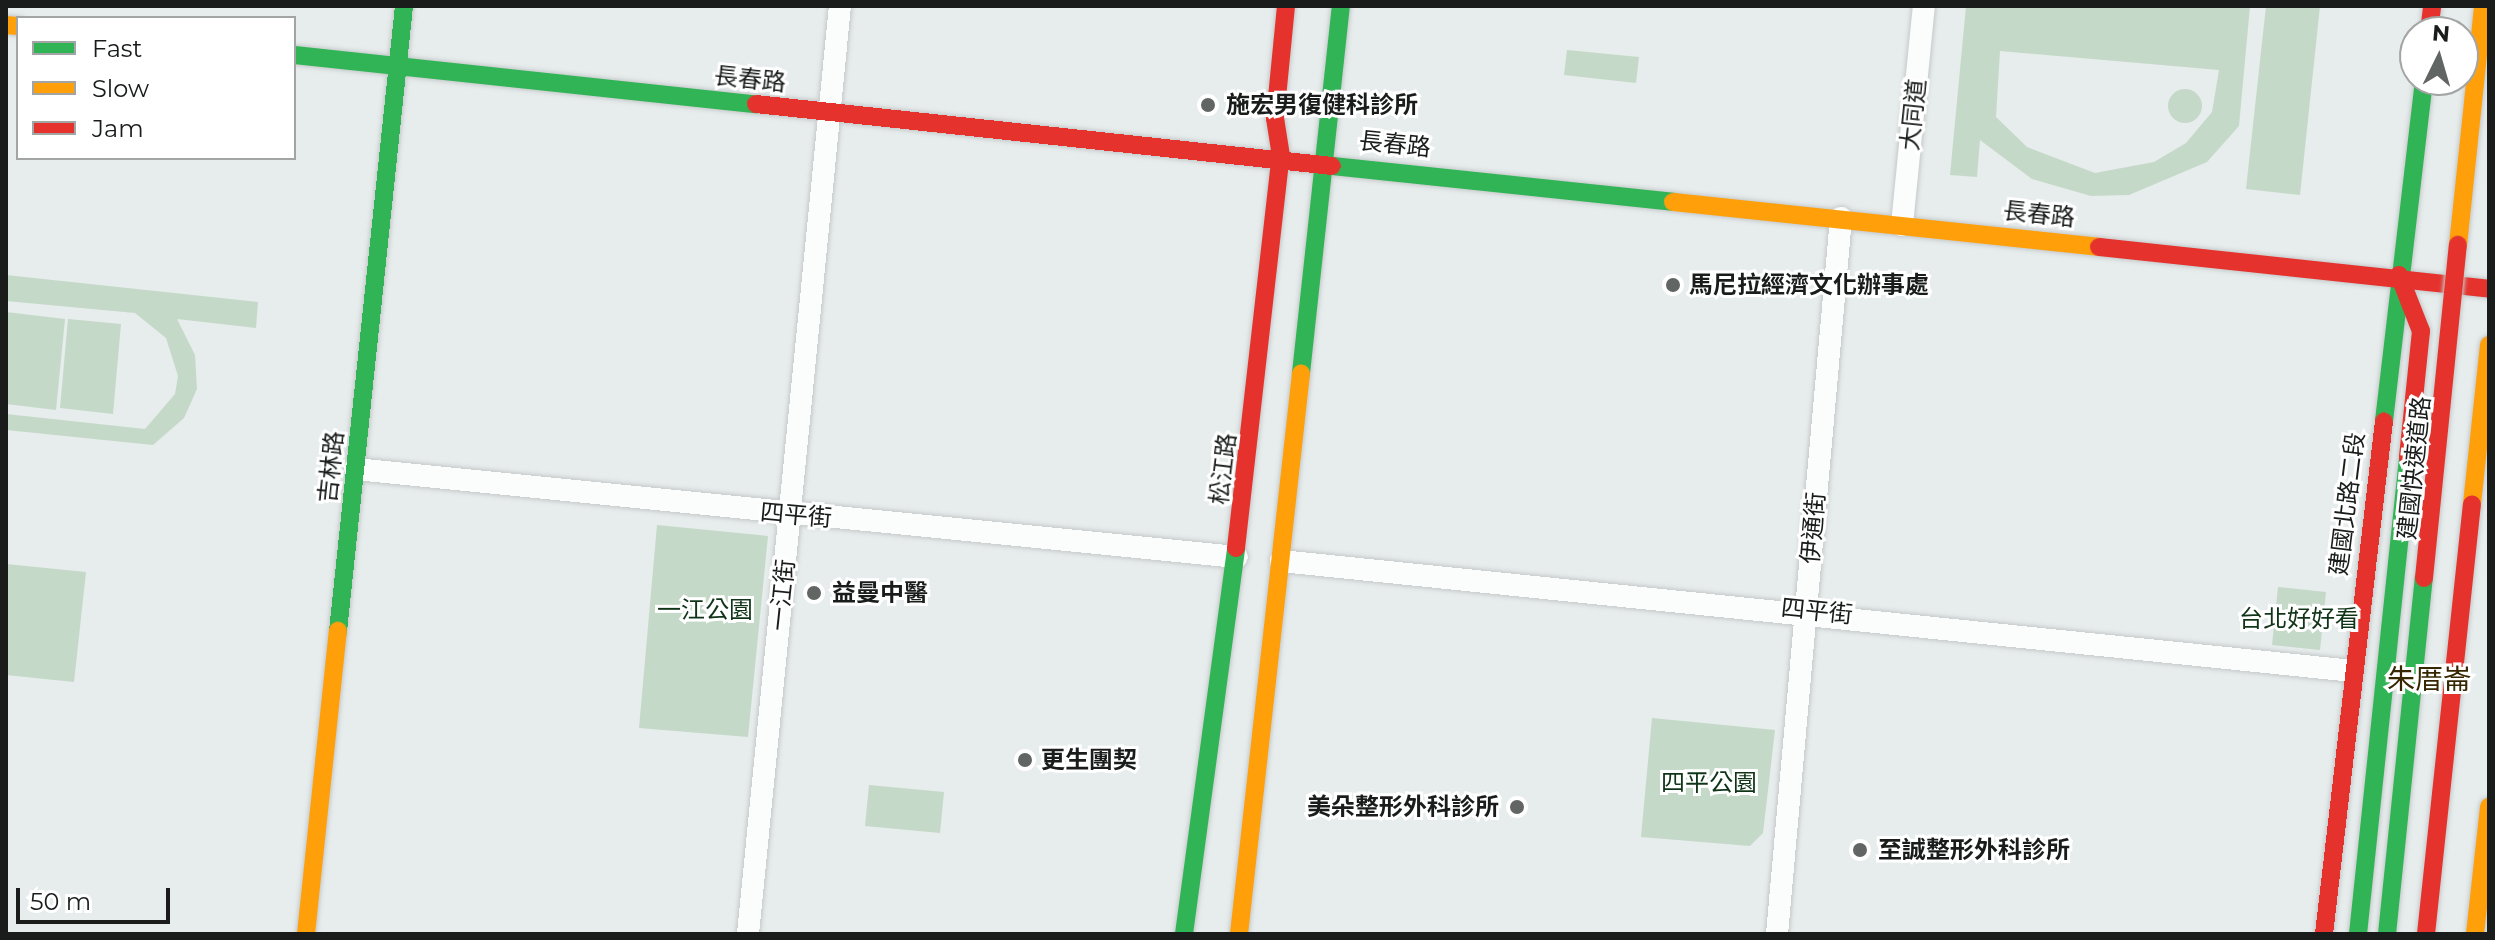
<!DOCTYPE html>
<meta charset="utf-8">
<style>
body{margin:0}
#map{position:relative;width:2495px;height:940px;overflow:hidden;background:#e7ecec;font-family:Montserrat,"Noto Sans TC",sans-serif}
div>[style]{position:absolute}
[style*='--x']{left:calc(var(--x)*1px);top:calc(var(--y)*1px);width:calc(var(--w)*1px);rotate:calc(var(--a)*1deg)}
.green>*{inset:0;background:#c5d9c9}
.round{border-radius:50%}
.roads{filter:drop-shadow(0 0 2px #c5c9c9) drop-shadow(0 0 2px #c5c9c9)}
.street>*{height:22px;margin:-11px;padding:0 11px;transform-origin:11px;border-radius:11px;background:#fbfcfc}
.fast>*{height:18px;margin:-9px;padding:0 9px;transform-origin:9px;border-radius:9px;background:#30b455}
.slow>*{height:18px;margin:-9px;padding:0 9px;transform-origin:9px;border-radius:9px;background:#ff9f0a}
.jam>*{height:18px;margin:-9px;padding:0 9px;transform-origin:9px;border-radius:9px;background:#e5322d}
.bridges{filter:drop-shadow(0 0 2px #c5c9c9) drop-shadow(0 0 2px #c5c9c9)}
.fast-bridge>*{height:18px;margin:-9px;padding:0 9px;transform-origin:9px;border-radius:9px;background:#30b455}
.slow-bridge>*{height:18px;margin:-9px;padding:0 9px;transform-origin:9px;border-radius:9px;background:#ff9f0a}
.jam-bridge>*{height:18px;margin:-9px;padding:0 9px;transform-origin:9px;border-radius:9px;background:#e5322d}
.dots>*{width:22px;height:22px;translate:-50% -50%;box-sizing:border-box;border:4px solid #fff;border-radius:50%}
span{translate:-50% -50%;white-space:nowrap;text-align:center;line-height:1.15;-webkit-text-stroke:6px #fff;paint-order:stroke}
.street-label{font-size:24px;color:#191c1b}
.poi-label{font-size:24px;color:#191c1b;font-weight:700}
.left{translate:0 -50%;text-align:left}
.right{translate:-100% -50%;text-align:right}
.park-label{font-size:24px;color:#0f3417}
.quarter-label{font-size:28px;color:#362700}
.frame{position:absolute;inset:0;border:8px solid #191c1b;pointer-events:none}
.legend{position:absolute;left:16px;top:16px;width:280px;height:144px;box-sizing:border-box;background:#fff;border:2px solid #a3a4a4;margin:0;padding:10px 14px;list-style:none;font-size:24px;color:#191c1b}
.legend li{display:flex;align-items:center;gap:16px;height:40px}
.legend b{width:40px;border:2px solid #a3a4a4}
.north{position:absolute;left:2399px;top:16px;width:80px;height:80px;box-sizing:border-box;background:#fff;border:2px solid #a3a4a4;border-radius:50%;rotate:5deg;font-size:22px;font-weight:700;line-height:32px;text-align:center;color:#191c1b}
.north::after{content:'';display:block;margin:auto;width:28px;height:36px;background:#616564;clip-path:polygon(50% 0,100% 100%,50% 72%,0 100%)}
.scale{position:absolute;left:16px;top:888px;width:154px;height:36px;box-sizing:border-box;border:4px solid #191c1b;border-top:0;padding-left:10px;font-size:24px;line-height:28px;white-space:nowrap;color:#191c1b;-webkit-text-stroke:6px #fff;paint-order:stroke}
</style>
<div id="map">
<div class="green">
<div style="clip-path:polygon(evenodd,1966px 6px,2250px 6px,2239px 126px,2207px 162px,2129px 195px,2091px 196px,2032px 179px,1980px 140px,1977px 177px,1950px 175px,1966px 6px,2000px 51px,2219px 70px,2212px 112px,2186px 143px,2154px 162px,2095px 173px,2027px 147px,1996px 117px,2000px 51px)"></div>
<div style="clip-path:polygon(2266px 6px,2320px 6px,2300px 195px,2246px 189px)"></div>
<div style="clip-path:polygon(1567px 50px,1639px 57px,1636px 83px,1564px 75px)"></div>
<div class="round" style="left:2168px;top:89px;width:34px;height:34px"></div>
<div style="clip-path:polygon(6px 275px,258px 302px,256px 328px,177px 319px,195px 355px,197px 389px,184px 418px,153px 445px,6px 430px,6px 414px,145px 429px,175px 394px,178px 376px,166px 338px,135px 313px,6px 301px)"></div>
<div style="clip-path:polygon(6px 312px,65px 319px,56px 410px,6px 404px)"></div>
<div style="clip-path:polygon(68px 319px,121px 324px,113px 414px,60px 408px)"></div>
<div style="clip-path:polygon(657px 525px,768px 536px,748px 737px,639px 728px)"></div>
<div style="clip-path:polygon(6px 564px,86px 572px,74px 682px,6px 675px)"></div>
<div style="clip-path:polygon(2278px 587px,2326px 592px,2320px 650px,2272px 645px)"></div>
<div style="clip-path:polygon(1652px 718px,1775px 730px,1763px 833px,1750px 846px,1641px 837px)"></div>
<div style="clip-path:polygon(869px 785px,944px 792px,940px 833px,865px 826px)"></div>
</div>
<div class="roads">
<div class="street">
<div style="--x:1902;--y:225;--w:220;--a:-84.3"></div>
<div style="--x:355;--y:469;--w:886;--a:5.7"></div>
<div style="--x:1281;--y:561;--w:1077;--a:5.86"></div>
<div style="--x:748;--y:934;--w:933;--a:-84.34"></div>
<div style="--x:1777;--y:934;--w:719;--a:-84.89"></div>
</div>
<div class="fast">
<div style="--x:294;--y:55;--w:465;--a:6.1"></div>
<div style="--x:1332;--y:166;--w:343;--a:6"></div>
<div style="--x:1301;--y:373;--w:369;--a:-83.8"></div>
<div style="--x:2384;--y:421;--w:343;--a:-83.3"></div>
<div style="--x:338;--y:631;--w:628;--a:-83.97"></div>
<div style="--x:1184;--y:934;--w:389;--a:-82.3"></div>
<div style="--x:2358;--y:934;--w:480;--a:-84"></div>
</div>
<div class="slow">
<div style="--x:6;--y:25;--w:12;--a:5"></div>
<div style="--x:1673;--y:202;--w:428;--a:6"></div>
<div style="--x:2472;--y:504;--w:160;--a:-83.9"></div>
<div style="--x:306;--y:934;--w:305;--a:-84"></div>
<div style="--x:1239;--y:934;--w:564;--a:-83.69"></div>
<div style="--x:2475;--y:934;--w:128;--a:-83.7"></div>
</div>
<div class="jam">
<div style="--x:2429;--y:32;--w:26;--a:-83"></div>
<div style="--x:756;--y:104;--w:579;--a:6.14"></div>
<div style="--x:2099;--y:247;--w:392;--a:6.1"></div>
<div style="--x:2399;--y:275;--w:60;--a:68.6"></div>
<div style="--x:2421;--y:331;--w:127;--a:95.9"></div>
<div style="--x:1236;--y:548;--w:395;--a:-83.5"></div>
<div style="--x:1281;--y:156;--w:38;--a:-99"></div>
<div style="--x:1275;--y:118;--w:113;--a:-84.4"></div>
<div style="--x:2324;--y:934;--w:516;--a:-83.33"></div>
<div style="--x:2426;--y:934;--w:432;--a:-83.9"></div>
</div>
</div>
<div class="bridges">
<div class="fast-bridge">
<div style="--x:2387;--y:934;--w:358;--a:-84.1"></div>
</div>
<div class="slow-bridge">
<div style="--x:2458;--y:245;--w:240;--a:-84"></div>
</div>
<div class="jam-bridge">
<div style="--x:2424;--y:578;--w:335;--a:-84.2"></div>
</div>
</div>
<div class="dots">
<div style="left:1208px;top:105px;background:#616564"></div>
<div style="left:1673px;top:285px;background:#616564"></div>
<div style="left:814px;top:593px;background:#616564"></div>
<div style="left:1025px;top:760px;background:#616564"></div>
<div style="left:1517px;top:807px;background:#616564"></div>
<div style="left:1860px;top:850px;background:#616564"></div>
</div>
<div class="street-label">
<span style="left:750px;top:79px;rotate:6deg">長春路</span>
<span style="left:1913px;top:115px;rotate:-84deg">大同道</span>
<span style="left:1395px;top:144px;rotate:6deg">長春路</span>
<span style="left:2039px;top:214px;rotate:6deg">長春路</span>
<span style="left:331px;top:467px;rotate:-84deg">吉林路</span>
<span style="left:2414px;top:468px;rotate:-84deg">建國快速道路</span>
<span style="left:1223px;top:469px;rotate:-83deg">松江路</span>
<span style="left:2347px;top:504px;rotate:-83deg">建國北路二段</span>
<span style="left:796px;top:515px;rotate:5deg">四平街</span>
<span style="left:1813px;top:528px;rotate:-85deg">伊通街</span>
<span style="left:782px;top:595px;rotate:-84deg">一江街</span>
<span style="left:1817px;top:611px;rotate:6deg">四平街</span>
</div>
<div class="poi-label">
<span class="left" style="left:1226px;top:105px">施宏男復健科診所</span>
<span class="left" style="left:1689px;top:285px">馬尼拉經濟文化辦事處</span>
<span class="left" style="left:832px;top:593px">益曼中醫</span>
<span class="left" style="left:1041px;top:760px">更生團契</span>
<span class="right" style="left:1499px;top:807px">美朵整形外科診所</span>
<span class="left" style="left:1878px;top:850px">至誠整形外科診所</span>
</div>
<div class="park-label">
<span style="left:705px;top:610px">一江公園</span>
<span style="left:2299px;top:619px">台北好好看</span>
<span style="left:1709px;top:783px">四平公園</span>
</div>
<div class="quarter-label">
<span style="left:2429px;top:679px">朱厝崙</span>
</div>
<div class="frame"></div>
<ul class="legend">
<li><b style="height:10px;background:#30b455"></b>Fast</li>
<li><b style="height:10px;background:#ff9f0a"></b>Slow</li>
<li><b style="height:10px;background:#e5322d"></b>Jam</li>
</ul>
<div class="north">N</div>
<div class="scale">50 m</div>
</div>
